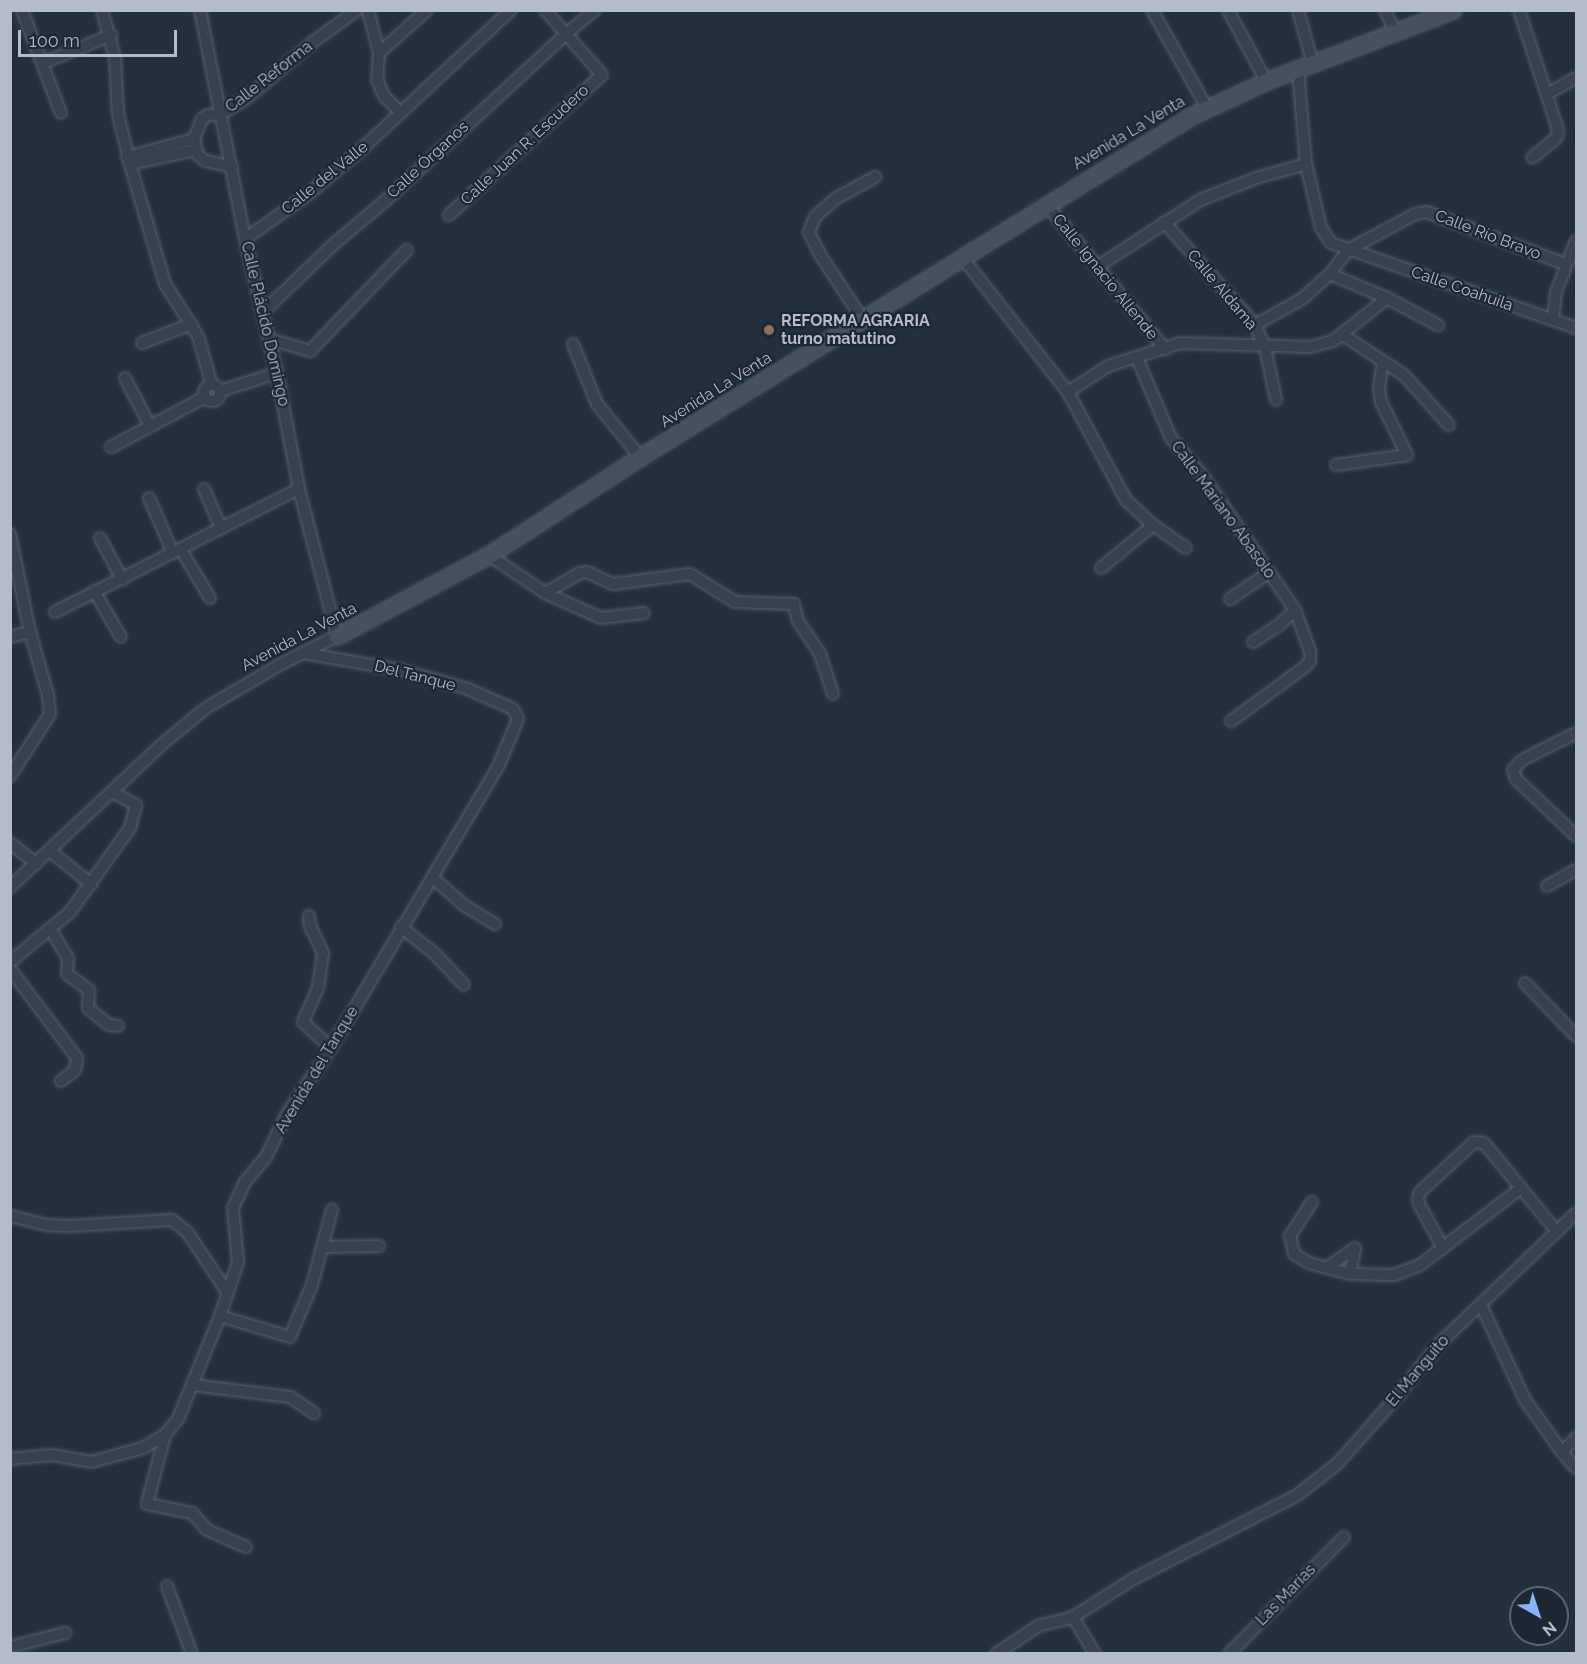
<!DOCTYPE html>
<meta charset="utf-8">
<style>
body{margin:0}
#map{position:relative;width:1587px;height:1664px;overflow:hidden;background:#242f3e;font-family:Raleway,sans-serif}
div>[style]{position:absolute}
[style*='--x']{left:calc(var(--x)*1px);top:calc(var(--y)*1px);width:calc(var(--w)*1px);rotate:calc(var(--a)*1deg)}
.roads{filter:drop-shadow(0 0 2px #565f6c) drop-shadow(0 0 2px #565f6c)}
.minor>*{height:10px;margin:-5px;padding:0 5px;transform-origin:5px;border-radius:5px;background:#38414e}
.minor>.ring{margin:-5px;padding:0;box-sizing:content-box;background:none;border:10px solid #38414e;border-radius:50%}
.secondary>*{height:15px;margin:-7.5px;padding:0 7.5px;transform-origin:7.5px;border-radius:7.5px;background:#465061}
.dots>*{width:16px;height:16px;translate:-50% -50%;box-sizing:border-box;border:3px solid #1d2633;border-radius:50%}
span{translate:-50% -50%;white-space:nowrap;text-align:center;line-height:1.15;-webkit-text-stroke:4.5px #1d2633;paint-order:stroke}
.street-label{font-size:16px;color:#b4bcc9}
.poi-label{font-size:16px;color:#b4bcc9;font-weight:700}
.left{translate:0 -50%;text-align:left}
.frame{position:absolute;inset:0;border:12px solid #b4bcc9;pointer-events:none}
.north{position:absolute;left:1509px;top:1586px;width:60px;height:60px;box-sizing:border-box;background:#1d2633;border:2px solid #59626f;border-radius:50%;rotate:141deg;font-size:16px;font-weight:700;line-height:24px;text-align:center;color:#b4bcc9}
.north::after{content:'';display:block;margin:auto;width:21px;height:27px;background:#8ab4f8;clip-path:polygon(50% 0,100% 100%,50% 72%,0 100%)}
.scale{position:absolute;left:18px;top:30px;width:159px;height:27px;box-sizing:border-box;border:3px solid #b4bcc9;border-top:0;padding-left:8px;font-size:18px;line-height:21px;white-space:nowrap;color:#b4bcc9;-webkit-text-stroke:4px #1d2633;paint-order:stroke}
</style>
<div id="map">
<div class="roads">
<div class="minor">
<div style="--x:22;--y:10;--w:110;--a:69.3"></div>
<div style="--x:102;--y:10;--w:50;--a:74.8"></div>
<div style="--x:115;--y:58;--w:56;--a:86.9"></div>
<div style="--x:118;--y:114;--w:51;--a:76.5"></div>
<div style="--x:130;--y:164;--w:125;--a:73.7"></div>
<div style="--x:165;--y:284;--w:62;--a:57.6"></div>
<div style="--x:198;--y:336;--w:51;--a:74.1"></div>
<div style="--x:368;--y:10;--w:44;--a:75.7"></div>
<div style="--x:379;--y:53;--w:26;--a:94"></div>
<div style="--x:377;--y:79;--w:18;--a:68"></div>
<div style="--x:384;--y:96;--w:23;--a:45"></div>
<div style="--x:1152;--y:10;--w:112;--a:60.7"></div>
<div style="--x:1228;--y:10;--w:81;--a:61.8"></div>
<div style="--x:1298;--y:10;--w:56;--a:74.5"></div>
<div style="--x:1385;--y:10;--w:26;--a:65"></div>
<div style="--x:1519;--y:10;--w:122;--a:71.9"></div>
<div style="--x:1557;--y:126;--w:9;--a:84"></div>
<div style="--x:1558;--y:135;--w:6;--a:129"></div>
<div style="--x:1554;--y:140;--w:28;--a:141"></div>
<div style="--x:379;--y:53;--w:64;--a:-41.9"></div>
<div style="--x:43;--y:63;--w:74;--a:-22.4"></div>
<div style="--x:1298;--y:69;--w:95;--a:85.2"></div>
<div style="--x:1306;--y:164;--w:66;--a:76.8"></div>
<div style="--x:1321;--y:228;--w:18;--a:56"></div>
<div style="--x:1331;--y:243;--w:259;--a:19.1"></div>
<div style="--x:1547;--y:94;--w:33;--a:-29"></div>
<div style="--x:127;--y:157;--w:69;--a:-15"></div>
<div style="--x:130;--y:164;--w:66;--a:-12.2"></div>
<div style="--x:232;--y:167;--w:28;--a:-167"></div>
<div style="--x:205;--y:161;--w:9;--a:-139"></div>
<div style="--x:198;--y:155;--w:16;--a:-104"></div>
<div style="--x:194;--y:139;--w:22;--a:-68"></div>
<div style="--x:202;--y:119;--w:7;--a:-34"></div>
<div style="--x:208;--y:115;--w:13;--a:-4"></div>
<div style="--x:221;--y:114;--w:31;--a:-32"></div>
<div style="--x:247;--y:98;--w:87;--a:-40.3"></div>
<div style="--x:313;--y:42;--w:54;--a:-36"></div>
<div style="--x:1046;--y:204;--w:188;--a:50.6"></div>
<div style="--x:449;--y:215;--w:207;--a:-42.5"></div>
<div style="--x:602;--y:75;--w:86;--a:-131.2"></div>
<div style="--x:1164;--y:222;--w:137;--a:48.5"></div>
<div style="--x:1255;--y:325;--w:24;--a:66"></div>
<div style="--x:1265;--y:347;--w:54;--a:78.3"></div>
<div style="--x:245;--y:239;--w:80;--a:-35.3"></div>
<div style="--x:310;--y:193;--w:72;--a:-40.5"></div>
<div style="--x:365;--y:146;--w:200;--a:-43"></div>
<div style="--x:962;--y:257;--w:172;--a:51.9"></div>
<div style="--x:1068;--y:392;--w:123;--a:61.8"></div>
<div style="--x:1126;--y:500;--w:37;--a:43"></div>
<div style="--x:1153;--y:525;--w:40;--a:34.9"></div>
<div style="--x:1097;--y:267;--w:123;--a:-33"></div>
<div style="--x:1200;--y:200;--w:60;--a:-21.4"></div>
<div style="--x:1256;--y:178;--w:52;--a:-15.6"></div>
<div style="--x:1330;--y:274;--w:62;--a:22.8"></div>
<div style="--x:1387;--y:298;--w:58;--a:27.9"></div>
<div style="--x:263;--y:312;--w:98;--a:-43.8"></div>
<div style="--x:334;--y:244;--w:68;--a:-40.2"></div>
<div style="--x:386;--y:200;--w:245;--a:-42.7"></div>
<div style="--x:566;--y:34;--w:38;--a:-40"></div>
<div style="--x:863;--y:320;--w:77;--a:-123.3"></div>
<div style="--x:821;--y:256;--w:27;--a:-117"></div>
<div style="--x:809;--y:232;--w:16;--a:-68"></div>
<div style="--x:815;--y:217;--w:27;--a:-42"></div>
<div style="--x:835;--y:199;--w:46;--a:-28.8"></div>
<div style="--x:1553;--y:320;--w:28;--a:-84"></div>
<div style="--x:1556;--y:292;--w:55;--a:-68.6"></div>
<div style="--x:1255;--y:325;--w:54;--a:-29"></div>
<div style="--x:1302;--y:299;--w:38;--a:-42"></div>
<div style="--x:1330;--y:274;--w:30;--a:-53"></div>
<div style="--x:1348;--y:250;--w:76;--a:-28.2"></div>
<div style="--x:1415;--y:214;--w:12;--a:-9"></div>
<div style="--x:1427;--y:212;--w:147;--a:20.6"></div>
<div style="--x:1343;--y:335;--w:73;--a:33.3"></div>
<div style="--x:1404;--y:375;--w:67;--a:48"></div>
<div style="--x:269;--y:339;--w:43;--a:16.3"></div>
<div style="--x:310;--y:351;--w:140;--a:-46.2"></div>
<div style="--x:142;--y:343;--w:53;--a:-21.2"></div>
<div style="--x:573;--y:344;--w:65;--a:68.2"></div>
<div style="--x:597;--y:404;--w:68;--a:50.9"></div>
<div style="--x:1137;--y:358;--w:87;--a:67"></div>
<div style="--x:1171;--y:438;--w:50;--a:49.9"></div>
<div style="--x:1203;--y:476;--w:163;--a:55.5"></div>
<div style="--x:1295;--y:610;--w:44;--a:69.9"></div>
<div style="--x:1310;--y:651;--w:10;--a:90"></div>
<div style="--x:1310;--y:661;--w:6;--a:129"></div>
<div style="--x:1306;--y:666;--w:93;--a:143.7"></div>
<div style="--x:125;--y:378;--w:54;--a:62.5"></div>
<div class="ring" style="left:204px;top:385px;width:6px;height:6px"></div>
<div style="--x:220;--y:391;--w:60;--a:-17.5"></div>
<div style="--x:1068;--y:392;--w:48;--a:-33"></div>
<div style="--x:1108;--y:366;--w:76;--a:-17.7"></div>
<div style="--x:1180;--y:343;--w:130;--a:1.8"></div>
<div style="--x:1310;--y:347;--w:24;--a:-15"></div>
<div style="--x:1333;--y:341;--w:69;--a:-38.5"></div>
<div style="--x:111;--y:447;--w:106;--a:-28"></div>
<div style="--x:1336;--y:465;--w:72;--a:-8"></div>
<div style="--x:1407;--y:455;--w:59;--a:-116.1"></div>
<div style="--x:1381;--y:402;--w:13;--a:-99"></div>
<div style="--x:1379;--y:389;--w:27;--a:-82"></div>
<div style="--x:204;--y:489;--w:43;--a:66.4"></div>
<div style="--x:149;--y:498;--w:60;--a:66.4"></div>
<div style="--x:10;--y:534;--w:100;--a:78.5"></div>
<div style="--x:30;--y:632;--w:66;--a:74.1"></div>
<div style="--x:48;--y:695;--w:19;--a:84"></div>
<div style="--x:50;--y:714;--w:74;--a:122.8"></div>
<div style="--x:100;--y:538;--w:47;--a:61.8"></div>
<div style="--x:181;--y:550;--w:56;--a:58.9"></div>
<div style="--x:489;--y:555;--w:68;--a:34.2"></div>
<div style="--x:545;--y:593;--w:61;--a:24.1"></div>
<div style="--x:601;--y:618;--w:43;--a:-6.6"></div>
<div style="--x:1101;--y:568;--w:67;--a:-39.6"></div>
<div style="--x:94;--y:591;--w:53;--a:59.6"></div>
<div style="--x:545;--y:593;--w:40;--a:-29.7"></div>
<div style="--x:580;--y:573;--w:7;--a:-8"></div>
<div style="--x:587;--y:572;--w:29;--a:25"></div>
<div style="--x:613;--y:584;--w:78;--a:-7.4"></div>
<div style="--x:690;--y:574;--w:53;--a:31.9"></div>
<div style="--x:735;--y:602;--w:59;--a:1.9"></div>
<div style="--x:794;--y:604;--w:17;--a:77"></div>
<div style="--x:798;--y:621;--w:40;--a:56"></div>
<div style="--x:820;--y:654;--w:42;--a:72"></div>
<div style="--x:1230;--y:599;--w:46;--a:-34.4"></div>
<div style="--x:55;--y:612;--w:273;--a:-26.8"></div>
<div style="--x:10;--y:637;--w:21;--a:-14"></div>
<div style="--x:1253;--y:642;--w:30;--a:-33"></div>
<div style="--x:1278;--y:626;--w:23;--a:-43"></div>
<div style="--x:1576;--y:733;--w:60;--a:153.4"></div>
<div style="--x:1522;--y:760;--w:13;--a:132"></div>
<div style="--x:1513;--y:770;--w:9;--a:72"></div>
<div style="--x:1516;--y:779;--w:83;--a:43.5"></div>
<div style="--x:10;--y:843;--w:33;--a:38"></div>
<div style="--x:50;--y:851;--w:53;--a:38.8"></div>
<div style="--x:432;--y:877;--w:44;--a:41.3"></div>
<div style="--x:465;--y:906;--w:35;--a:31"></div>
<div style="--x:1547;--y:886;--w:33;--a:-29"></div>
<div style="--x:10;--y:887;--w:207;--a:-43.2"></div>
<div style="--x:161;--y:745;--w:58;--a:-39.4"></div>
<div style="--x:206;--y:708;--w:87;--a:-30.4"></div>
<div style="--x:281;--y:664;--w:63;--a:-26.6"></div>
<div style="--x:337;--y:636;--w:152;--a:-104.5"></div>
<div style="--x:299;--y:489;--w:118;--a:-100.7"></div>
<div style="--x:277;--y:373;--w:138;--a:-103.4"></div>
<div style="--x:245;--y:239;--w:233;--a:-101.1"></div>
<div style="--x:309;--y:916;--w:10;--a:84"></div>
<div style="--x:310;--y:926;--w:30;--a:64"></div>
<div style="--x:323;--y:953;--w:35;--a:98"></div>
<div style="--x:318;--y:988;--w:37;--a:114"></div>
<div style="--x:303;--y:1022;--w:38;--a:43"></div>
<div style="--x:401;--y:927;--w:43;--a:38.5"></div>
<div style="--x:435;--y:954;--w:42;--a:46.9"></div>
<div style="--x:51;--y:930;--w:33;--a:59"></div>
<div style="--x:68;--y:958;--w:16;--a:94"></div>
<div style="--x:67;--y:974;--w:27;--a:36"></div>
<div style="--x:89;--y:990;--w:18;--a:93"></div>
<div style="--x:88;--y:1008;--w:27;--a:39"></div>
<div style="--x:109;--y:1025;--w:9;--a:6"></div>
<div style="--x:10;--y:962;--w:78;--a:-39.8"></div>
<div style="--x:70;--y:912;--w:103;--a:-54.5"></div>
<div style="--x:130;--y:828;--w:24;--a:-75"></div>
<div style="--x:136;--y:805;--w:26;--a:-151"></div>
<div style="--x:10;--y:969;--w:111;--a:53"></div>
<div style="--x:77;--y:1058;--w:12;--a:99"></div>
<div style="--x:75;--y:1070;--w:18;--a:142"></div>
<div style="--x:1525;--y:983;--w:74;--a:46.1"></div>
<div style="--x:1312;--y:1202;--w:40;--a:122.9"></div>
<div style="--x:1290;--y:1236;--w:18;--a:77"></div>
<div style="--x:1294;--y:1254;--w:17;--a:31"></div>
<div style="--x:1309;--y:1263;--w:42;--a:15"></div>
<div style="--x:1350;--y:1274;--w:44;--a:1.3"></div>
<div style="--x:1394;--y:1275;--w:28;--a:-21"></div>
<div style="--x:1420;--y:1265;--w:127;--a:-37.3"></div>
<div style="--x:10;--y:1216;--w:38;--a:14"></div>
<div style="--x:47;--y:1225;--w:22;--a:3"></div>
<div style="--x:69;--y:1226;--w:103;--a:-3.3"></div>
<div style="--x:172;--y:1220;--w:21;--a:39"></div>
<div style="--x:188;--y:1233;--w:71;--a:56.5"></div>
<div style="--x:322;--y:1247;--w:57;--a:-1"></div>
<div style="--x:1443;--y:1248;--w:50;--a:-118.6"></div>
<div style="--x:1419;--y:1204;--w:6;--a:-99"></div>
<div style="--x:1418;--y:1198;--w:6;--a:-72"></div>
<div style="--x:1420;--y:1192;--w:74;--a:-42.8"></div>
<div style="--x:1474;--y:1142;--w:10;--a:6"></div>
<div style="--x:1484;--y:1143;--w:115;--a:50.6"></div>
<div style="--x:1328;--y:1267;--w:33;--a:-35"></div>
<div style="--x:1350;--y:1274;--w:26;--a:-79"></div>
<div style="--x:1481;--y:1305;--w:105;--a:65.1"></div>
<div style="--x:1525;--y:1400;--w:64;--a:54.6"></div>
<div style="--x:1562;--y:1452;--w:21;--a:49"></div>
<div style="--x:220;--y:1316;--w:73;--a:16.7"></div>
<div style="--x:290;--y:1337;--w:56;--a:-67.1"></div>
<div style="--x:312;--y:1285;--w:78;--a:-75.1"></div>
<div style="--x:192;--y:1385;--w:99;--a:7"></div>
<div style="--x:290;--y:1397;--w:29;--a:34"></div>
<div style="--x:1562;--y:1452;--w:20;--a:-45"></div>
<div style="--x:10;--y:1459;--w:42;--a:-5.4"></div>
<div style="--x:52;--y:1455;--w:40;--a:10"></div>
<div style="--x:91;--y:1462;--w:54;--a:-15.1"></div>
<div style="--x:143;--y:1448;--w:26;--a:-31"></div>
<div style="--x:246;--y:1547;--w:43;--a:-156.4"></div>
<div style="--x:207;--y:1530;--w:23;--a:-131"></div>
<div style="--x:192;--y:1513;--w:46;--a:-168.7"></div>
<div style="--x:147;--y:1504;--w:71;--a:-75.4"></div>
<div style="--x:165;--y:1435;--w:21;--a:-51"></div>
<div style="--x:178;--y:1419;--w:111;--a:-67.8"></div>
<div style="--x:220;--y:1316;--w:57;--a:-71.6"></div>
<div style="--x:238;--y:1262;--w:54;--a:-95.3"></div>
<div style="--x:233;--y:1208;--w:29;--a:-65"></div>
<div style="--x:245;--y:1182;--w:33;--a:-50"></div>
<div style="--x:266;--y:1157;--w:48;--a:-64"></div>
<div style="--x:287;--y:1114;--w:79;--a:-56.3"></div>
<div style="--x:331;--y:1048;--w:327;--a:-59.3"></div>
<div style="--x:498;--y:767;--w:52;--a:-67.4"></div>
<div style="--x:518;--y:719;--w:11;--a:-117"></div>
<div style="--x:513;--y:709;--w:49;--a:-156"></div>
<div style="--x:468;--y:689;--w:70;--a:-164.2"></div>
<div style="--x:401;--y:670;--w:99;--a:-170.2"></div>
<div style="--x:167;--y:1586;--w:72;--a:69.8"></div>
<div style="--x:1073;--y:1617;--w:43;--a:59.3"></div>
<div style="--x:10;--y:1647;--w:57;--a:-14.3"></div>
<div style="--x:996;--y:1654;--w:50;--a:-33.7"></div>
<div style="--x:1038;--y:1626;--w:36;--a:-14"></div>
<div style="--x:1073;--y:1617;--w:73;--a:-32.2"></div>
<div style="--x:1135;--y:1578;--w:181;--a:-27"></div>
<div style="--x:1296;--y:1496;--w:52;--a:-38"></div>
<div style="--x:1337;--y:1464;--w:95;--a:-48.4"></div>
<div style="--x:1400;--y:1393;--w:60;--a:-51.8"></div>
<div style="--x:1437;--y:1346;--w:192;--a:-43.7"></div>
<div style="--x:1229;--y:1654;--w:164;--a:-45.5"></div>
</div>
<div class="secondary">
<div style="--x:337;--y:636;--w:172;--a:-28.1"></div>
<div style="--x:489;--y:555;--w:180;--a:-33"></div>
<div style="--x:640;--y:457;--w:648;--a:-31.75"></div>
<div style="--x:1191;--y:116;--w:83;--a:-25"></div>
<div style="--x:1266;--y:81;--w:200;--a:-20.8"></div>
</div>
</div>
<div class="dots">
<div style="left:769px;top:330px;background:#8d6e63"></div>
</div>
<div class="street-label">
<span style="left:269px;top:77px;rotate:-38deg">Calle Reforma</span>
<span style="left:1129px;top:133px;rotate:-31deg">Avenida La Venta</span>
<span style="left:525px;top:145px;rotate:-43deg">Calle Juan R. Escudero</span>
<span style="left:428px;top:160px;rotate:-43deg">Calle Órganos</span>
<span style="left:325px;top:178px;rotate:-39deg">Calle del Valle</span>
<span style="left:1488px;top:235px;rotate:21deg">Calle Río Bravo</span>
<span style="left:1105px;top:277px;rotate:51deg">Calle Ignacio Allende</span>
<span style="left:1462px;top:289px;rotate:19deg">Calle Coahuila</span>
<span style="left:1222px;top:290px;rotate:50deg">Calle Aldama</span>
<span style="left:265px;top:324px;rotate:77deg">Calle Plácido Domingo</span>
<span style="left:716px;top:390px;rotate:-32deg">Avenida La Venta</span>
<span style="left:1223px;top:510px;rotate:54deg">Calle Mariano Abasolo</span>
<span style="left:299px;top:637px;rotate:-28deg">Avenida La Venta</span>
<span style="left:415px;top:676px;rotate:14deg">Del Tanque</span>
<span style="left:317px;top:1070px;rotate:-59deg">Avenida del Tanque</span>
<span style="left:1418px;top:1371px;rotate:-50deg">El Manguito</span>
<span style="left:1286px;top:1595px;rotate:-46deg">Las Marías</span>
</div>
<div class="poi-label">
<span class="left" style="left:781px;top:330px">REFORMA AGRARIA<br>turno matutino</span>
</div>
<div class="frame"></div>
<div class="north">N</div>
<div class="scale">100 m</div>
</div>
